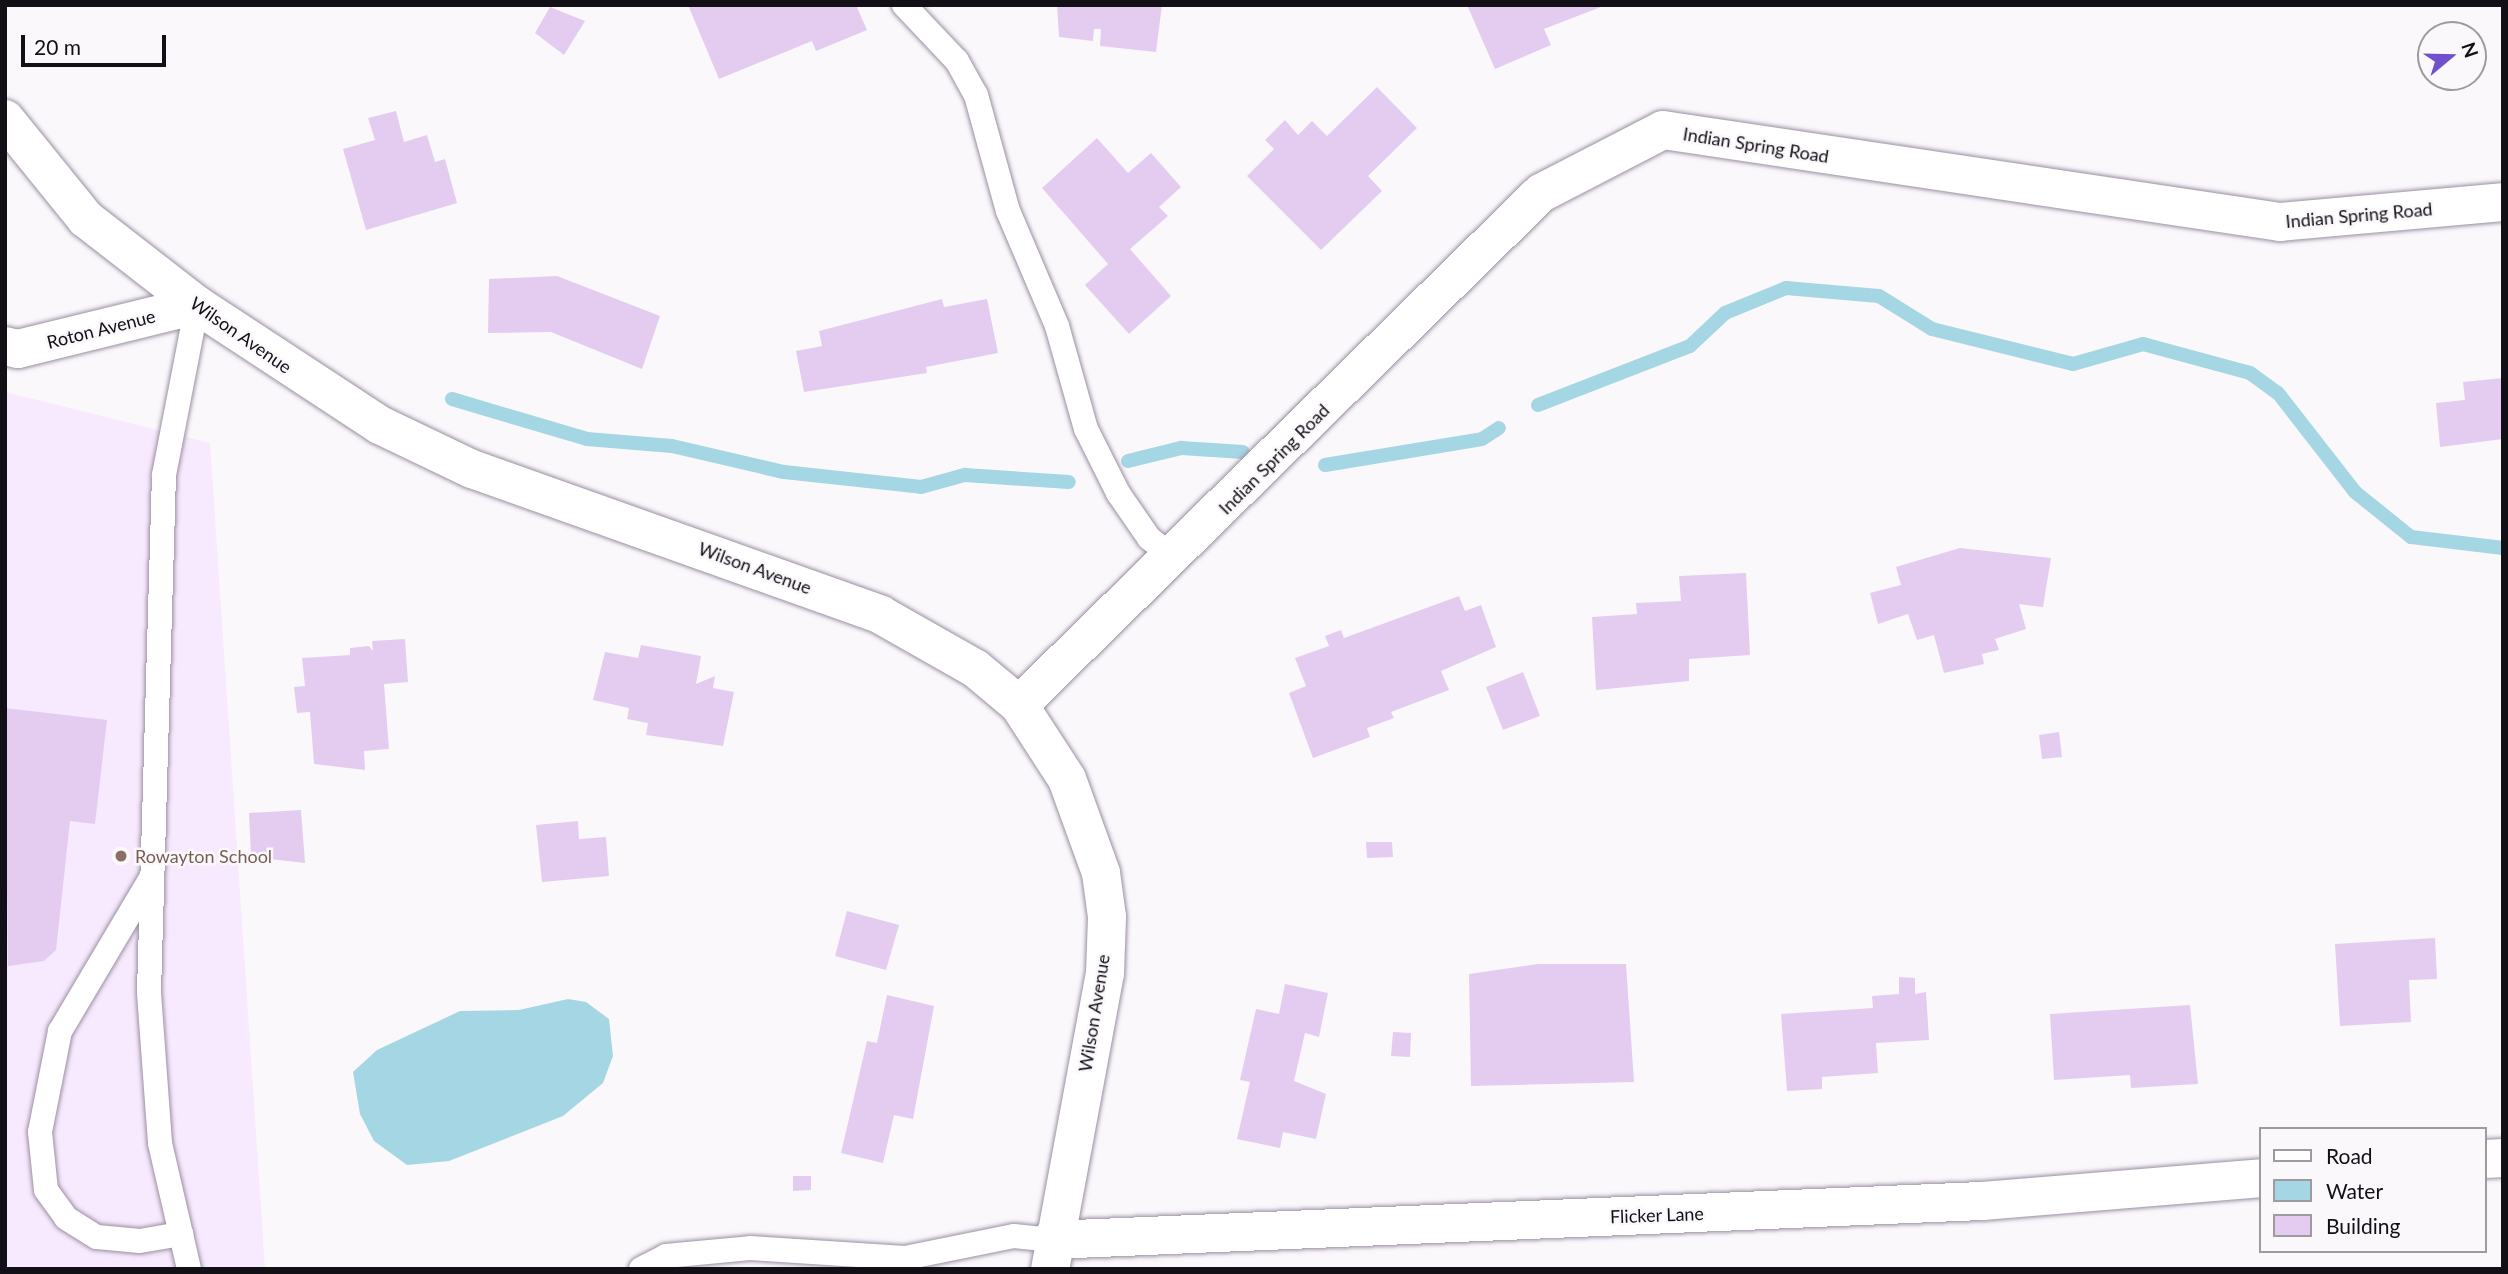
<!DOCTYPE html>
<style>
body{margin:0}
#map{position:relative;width:2508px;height:1274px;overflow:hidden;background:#fbf8fc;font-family:Lato,sans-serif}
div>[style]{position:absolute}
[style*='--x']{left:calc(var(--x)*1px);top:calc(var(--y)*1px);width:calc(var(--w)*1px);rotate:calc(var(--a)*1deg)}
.built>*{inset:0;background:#f7e9fe}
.water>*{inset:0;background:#a4d6e4}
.stream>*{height:14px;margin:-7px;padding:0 7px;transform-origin:7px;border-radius:7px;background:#a4d6e4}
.building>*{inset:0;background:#e3ccf0}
.roads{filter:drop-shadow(0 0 2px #9b8fa1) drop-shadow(0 0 2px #9b8fa1)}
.service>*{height:24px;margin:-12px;padding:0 12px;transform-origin:12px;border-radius:12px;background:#fff}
.minor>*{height:38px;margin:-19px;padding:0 19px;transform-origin:19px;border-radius:19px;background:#fff}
.dots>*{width:19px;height:19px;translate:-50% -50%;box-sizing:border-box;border:4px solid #fbf8fc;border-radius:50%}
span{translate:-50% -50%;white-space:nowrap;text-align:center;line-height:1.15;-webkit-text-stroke:5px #fbf8fc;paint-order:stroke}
.street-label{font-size:18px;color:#130f16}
.education-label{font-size:18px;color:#785e54}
.left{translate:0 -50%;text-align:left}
.frame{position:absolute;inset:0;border:7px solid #130f16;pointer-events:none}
.legend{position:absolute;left:2259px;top:1127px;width:228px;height:126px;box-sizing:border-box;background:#fbf8fc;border:2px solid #9e9ba0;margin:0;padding:9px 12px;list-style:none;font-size:21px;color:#130f16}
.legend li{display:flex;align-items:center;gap:14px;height:35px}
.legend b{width:35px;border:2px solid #9e9ba0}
.north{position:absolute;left:2417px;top:21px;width:70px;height:70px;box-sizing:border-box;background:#fbf8fc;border:2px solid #9e9ba0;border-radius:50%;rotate:71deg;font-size:19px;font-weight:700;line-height:28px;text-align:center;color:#130f16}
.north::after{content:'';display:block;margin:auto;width:24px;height:32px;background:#7051cb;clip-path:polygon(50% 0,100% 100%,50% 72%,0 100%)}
.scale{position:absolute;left:21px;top:35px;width:145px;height:32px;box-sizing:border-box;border:4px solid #130f16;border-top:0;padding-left:9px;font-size:21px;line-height:24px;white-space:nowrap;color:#130f16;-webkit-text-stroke:5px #fbf8fc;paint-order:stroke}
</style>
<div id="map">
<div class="built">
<div style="clip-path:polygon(5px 392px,210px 443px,265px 1269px,5px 1269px)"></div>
</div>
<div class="water">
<div style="clip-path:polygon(568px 999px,586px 1002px,609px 1019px,613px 1056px,603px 1083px,563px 1116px,449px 1161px,407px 1165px,374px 1141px,360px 1114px,353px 1072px,377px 1050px,460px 1011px,519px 1010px)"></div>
</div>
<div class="stream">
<div style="--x:452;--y:399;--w:141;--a:16.5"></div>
<div style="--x:587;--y:439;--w:85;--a:4.7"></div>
<div style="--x:672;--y:446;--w:115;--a:13.1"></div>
<div style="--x:784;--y:472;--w:138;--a:6.2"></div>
<div style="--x:921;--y:487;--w:46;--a:-15.3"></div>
<div style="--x:965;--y:475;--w:104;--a:3.9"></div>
<div style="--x:1538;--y:405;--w:163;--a:-21.2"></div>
<div style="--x:1690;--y:346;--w:48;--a:-43.3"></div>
<div style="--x:1725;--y:313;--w:66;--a:-22.3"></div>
<div style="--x:1786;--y:288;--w:93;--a:4.9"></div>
<div style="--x:1879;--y:296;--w:62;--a:31.9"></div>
<div style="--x:1932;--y:329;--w:145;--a:13.9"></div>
<div style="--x:2073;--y:364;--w:73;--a:-15.9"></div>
<div style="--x:2143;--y:344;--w:111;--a:15.2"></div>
<div style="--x:2250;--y:373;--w:34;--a:36"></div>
<div style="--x:2278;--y:393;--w:125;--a:52.1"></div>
<div style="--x:2355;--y:492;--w:72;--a:38.8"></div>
<div style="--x:2411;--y:537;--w:93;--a:6.8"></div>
<div style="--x:1128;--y:461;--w:55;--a:-13.8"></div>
<div style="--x:1181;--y:448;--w:62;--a:3.7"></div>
<div style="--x:1325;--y:465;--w:159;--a:-9.4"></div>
<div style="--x:1482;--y:439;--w:20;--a:-33"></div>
</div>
<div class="building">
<div style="clip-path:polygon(688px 5px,856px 5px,867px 30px,816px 51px,812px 41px,719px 79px)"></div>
<div style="clip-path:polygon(1057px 5px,1162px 5px,1156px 52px,1100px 46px,1101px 29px,1094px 29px,1093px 41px,1059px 37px)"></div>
<div style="clip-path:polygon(1467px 5px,1606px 5px,1544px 29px,1551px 45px,1495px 69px)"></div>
<div style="clip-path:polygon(550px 7px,585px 21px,564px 55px,535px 33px)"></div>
<div style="clip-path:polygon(1377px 87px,1417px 128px,1368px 176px,1382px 191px,1321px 250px,1247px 176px,1274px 149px,1265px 140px,1285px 120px,1298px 135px,1312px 121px,1327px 136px)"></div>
<div style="clip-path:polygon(396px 111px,404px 142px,427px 135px,435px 162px,445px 159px,457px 203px,366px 230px,343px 149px,375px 140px,368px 118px)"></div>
<div style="clip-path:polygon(1097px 138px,1128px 173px,1151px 153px,1181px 187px,1159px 207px,1168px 216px,1130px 249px,1171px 296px,1129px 334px,1085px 285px,1108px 264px,1042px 188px)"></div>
<div style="clip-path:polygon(557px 276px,660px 316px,642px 369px,551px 332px,488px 333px,489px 279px)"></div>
<div style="clip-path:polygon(942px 299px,944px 307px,987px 299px,998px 353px,926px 367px,927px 373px,804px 392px,796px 351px,822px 346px,819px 331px)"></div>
<div style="clip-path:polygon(2503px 378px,2503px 439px,2440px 447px,2436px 403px,2465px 400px,2463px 382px)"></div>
<div style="clip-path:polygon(1960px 548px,2051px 558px,2043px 607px,2019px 604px,2026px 629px,1995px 639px,1999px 650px,1982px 654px,1984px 664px,1944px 673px,1934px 635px,1917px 640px,1908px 614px,1878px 624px,1870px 593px,1901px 585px,1896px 567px)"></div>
<div style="clip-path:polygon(1746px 573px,1750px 655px,1689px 659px,1689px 681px,1596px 690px,1592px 617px,1637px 614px,1636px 603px,1681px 601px,1679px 576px)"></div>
<div style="clip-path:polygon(1459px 596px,1465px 611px,1481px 605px,1496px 647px,1441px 671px,1449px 690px,1391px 712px,1394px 718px,1367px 728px,1370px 737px,1313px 758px,1289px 693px,1306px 686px,1295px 658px,1329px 646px,1325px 636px,1341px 630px,1344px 638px)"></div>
<div style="clip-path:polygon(405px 639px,408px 682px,384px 684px,389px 749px,364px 751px,365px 770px,314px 764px,310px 712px,297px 713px,294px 687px,305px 686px,302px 658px,350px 655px,350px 648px,369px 646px,373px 651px,372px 641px)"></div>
<div style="clip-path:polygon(641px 645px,701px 656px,696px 684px,715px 676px,713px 688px,734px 692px,723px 746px,646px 735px,648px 723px,627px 719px,629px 708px,593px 700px,605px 652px,638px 658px)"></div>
<div style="clip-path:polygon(1523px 672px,1540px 716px,1503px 730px,1486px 687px)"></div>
<div style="clip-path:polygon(5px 708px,107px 720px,95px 824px,70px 821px,56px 950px,44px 961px,8px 966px,8px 974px)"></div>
<div style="clip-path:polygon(2059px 732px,2062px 757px,2042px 759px,2039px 735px)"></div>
<div style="clip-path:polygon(301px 810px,305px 863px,251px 857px,249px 813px)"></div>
<div style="clip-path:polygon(578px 821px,579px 839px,606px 837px,609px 876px,542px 882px,536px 825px)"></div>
<div style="clip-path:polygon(1366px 842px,1392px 842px,1393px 857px,1367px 858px)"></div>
<div style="clip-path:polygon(847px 911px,899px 925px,886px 970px,835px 956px)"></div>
<div style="clip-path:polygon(2435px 938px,2437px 979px,2409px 980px,2411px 1022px,2340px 1026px,2335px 944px)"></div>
<div style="clip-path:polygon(1538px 964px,1626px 964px,1634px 1082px,1471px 1086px,1469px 974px)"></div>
<div style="clip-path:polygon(1899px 977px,1915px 978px,1915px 994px,1926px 992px,1929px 1040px,1876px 1043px,1878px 1073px,1822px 1077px,1822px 1089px,1787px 1091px,1781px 1014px,1873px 1008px,1872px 996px,1899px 994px)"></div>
<div style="clip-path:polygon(1285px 984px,1328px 993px,1319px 1037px,1305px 1033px,1294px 1081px,1326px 1094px,1316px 1139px,1283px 1132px,1280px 1148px,1237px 1139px,1250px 1082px,1240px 1080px,1256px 1009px,1279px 1014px)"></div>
<div style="clip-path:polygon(887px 995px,934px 1006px,913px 1119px,894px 1115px,883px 1163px,841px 1153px,867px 1041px,877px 1043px)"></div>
<div style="clip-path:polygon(2190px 1005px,2198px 1084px,2131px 1088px,2130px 1075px,2054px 1080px,2050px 1014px)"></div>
<div style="clip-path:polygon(1393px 1032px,1411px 1033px,1410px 1057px,1391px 1056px)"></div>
<div style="clip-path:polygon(793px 1176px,811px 1176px,811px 1190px,793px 1191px)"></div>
</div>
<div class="roads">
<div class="service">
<div style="--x:904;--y:5;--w:77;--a:46.6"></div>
<div style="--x:957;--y:61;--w:39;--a:61"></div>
<div style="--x:976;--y:95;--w:120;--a:74.6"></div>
<div style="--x:1008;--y:211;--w:125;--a:66.9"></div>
<div style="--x:1057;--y:326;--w:107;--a:74.3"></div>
<div style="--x:1086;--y:429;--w:72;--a:63.4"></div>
<div style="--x:1118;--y:493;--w:55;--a:55.4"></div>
<div style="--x:1149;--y:538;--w:33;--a:39"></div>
<div style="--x:151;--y:878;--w:178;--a:120.7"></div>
<div style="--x:60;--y:1031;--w:103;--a:101.2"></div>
<div style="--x:40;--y:1132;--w:58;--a:84.1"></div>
<div style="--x:46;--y:1190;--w:34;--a:54"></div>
<div style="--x:66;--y:1218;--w:36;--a:32"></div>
<div style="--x:97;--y:1237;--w:43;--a:5.3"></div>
<div style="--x:140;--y:1241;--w:42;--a:-9.7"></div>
<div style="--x:189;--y:1269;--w:129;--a:-103"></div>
<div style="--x:160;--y:1143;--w:151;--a:-94.2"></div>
<div style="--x:149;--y:992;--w:517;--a:-88.34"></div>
<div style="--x:164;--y:475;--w:173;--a:-79"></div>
<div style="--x:641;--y:1269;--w:28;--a:-27"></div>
<div style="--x:666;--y:1256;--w:84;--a:-5.4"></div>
<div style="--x:750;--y:1248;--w:155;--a:3.7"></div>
<div style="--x:905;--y:1258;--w:111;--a:-11.4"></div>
<div style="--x:1014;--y:1236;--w:37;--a:6"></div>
</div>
<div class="minor">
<div style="--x:5;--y:119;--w:129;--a:51"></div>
<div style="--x:86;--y:219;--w:140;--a:37.8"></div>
<div style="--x:197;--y:305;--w:219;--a:33.3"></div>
<div style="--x:380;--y:425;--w:102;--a:25.6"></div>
<div style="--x:472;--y:469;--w:434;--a:19.6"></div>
<div style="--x:881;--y:615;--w:109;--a:29.6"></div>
<div style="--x:976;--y:669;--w:56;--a:39.9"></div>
<div style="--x:1019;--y:705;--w:88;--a:57"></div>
<div style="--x:1067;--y:779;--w:100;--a:70.1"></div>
<div style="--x:1101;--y:873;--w:44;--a:82.2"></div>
<div style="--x:1107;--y:917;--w:56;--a:92"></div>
<div style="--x:1105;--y:973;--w:301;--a:100.5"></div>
<div style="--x:5;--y:346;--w:13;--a:13"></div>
<div style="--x:18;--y:349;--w:184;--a:-13.8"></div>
<div style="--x:1019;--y:705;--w:731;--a:-44.45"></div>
<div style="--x:1541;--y:193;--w:137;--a:-27.3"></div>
<div style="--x:1663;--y:130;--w:624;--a:8.48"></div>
<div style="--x:2280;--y:222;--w:224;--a:-5.1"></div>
<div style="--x:2485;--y:1159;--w:18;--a:-3"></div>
<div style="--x:1051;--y:1240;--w:933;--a:-2.4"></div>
<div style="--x:1983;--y:1201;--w:279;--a:-4.7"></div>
</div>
</div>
<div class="dots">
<div style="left:121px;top:856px;background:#8d6e63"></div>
</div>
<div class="street-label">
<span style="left:1756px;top:145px;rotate:9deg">Indian Spring Road</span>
<span style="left:2359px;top:215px;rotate:-5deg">Indian Spring Road</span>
<span style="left:101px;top:329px;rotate:-14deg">Roton Avenue</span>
<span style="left:241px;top:335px;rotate:35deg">Wilson Avenue</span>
<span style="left:1274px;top:459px;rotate:-45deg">Indian Spring Road</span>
<span style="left:755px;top:568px;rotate:20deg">Wilson Avenue</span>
<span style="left:1094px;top:1013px;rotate:-81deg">Wilson Avenue</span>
<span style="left:1657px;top:1215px;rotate:-2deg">Flicker Lane</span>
</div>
<div class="education-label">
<span class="left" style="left:135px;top:856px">Rowayton School</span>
</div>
<div class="frame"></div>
<ul class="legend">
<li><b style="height:9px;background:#fff"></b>Road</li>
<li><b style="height:19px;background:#a4d6e4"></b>Water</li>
<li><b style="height:19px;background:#e3ccf0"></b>Building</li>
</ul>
<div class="north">N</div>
<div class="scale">20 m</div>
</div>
